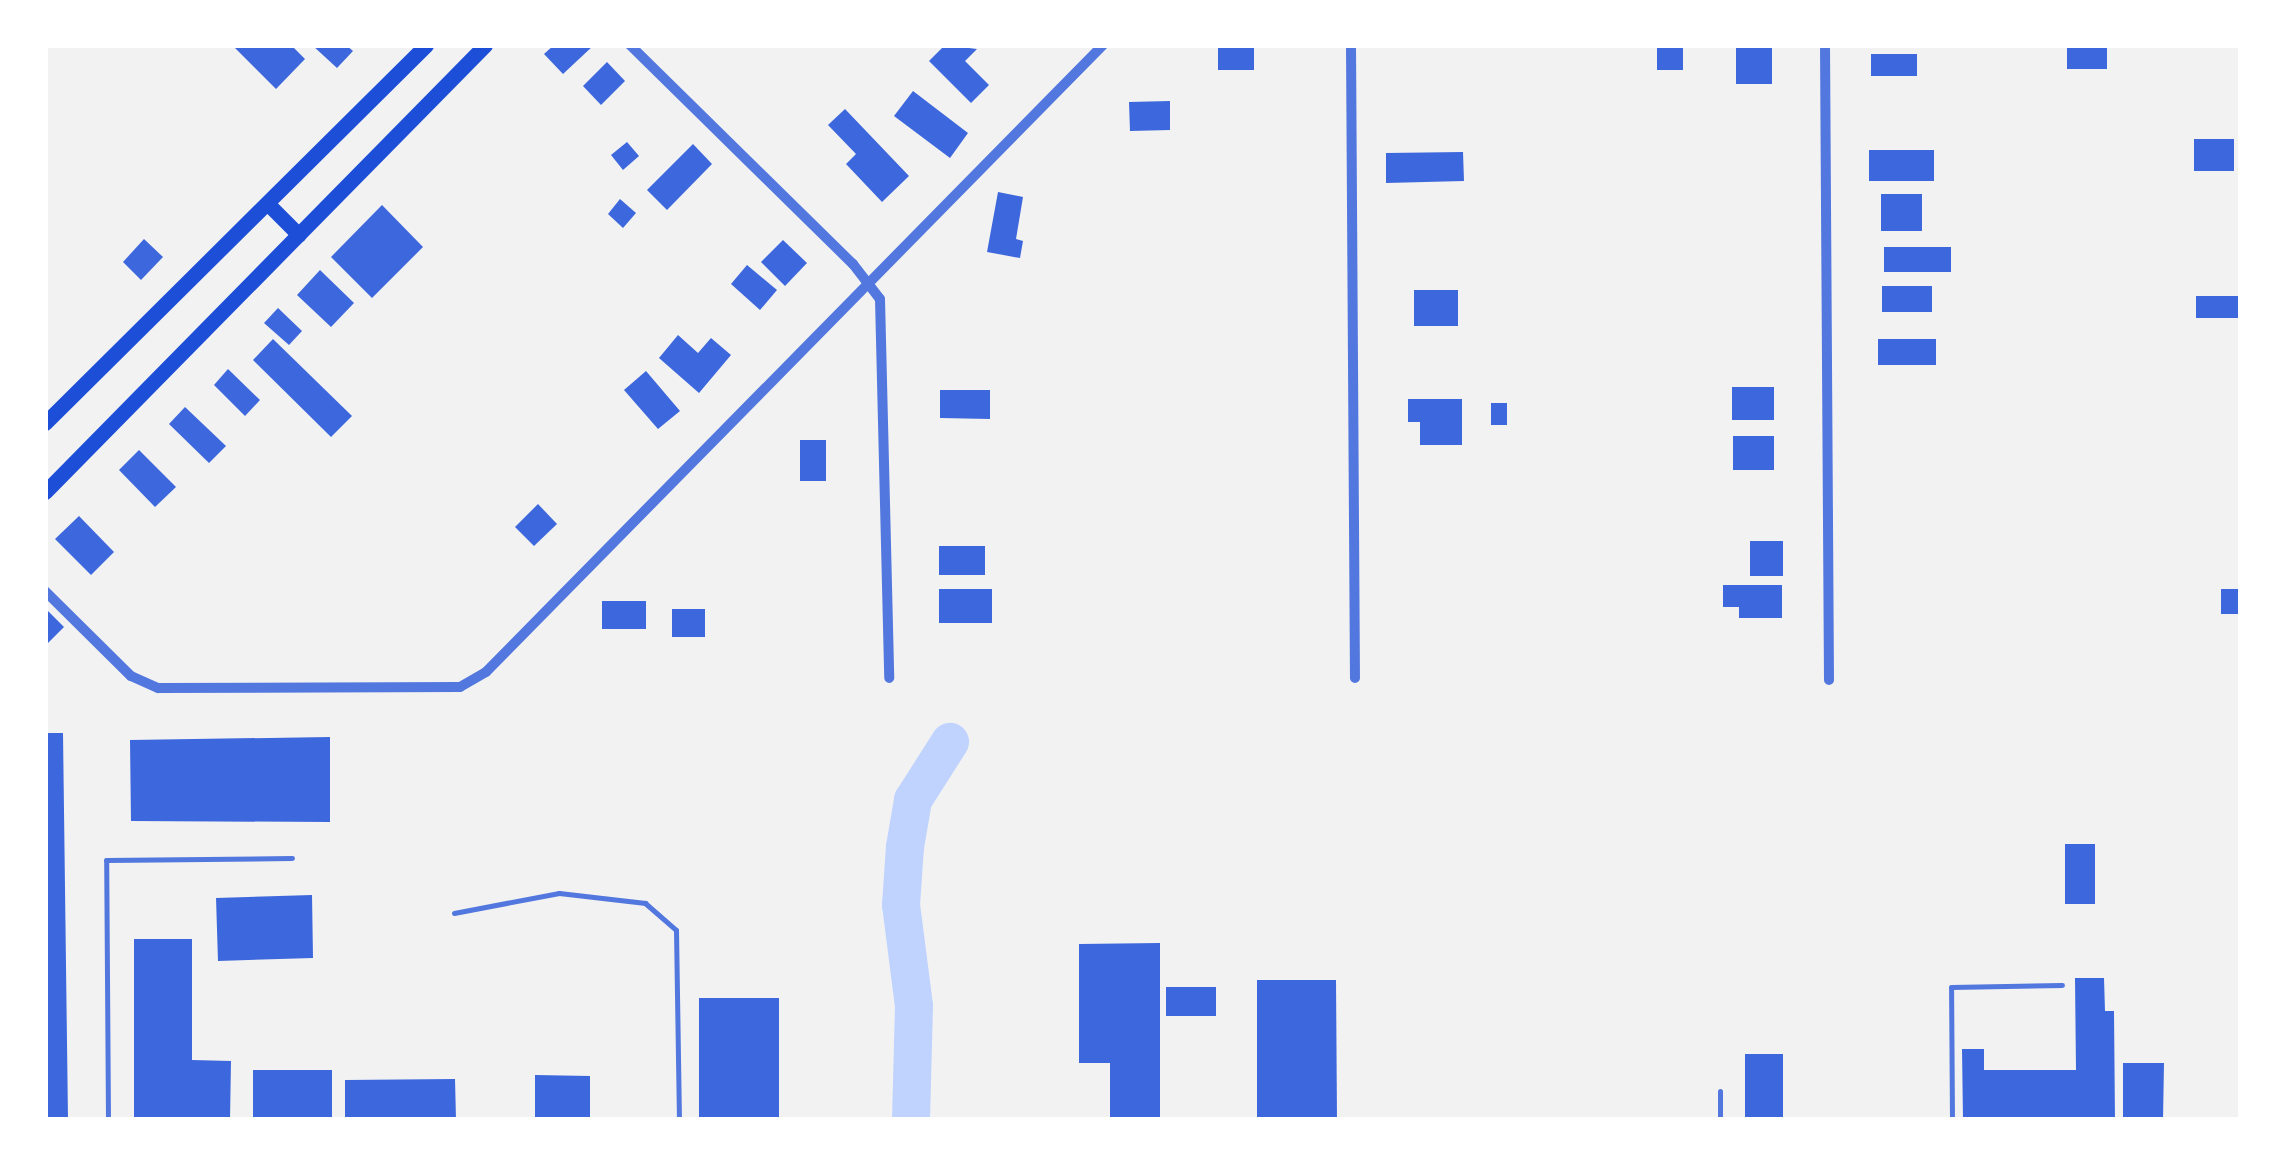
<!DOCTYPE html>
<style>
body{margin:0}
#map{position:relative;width:2286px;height:1165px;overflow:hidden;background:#f2f2f2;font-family:"Space Grotesk",sans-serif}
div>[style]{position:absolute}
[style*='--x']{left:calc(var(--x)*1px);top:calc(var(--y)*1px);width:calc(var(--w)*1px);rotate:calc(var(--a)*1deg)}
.river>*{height:38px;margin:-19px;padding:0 19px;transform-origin:19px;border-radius:19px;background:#bfd3fe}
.building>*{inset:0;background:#3d67dc}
.service>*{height:5px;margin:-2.5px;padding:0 2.5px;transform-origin:2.5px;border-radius:2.5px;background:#5277de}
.minor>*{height:10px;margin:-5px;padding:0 5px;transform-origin:5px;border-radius:5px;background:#5277de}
.secondary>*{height:15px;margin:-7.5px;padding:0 7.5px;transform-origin:7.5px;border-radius:7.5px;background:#1d4ed8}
span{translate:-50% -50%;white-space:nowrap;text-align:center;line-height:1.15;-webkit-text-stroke:9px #fff;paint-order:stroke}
.frame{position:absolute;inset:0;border:48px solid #fff;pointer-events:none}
</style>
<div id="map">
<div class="river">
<div style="--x:911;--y:1120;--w:114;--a:-88.5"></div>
<div style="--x:914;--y:1006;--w:102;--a:-97.3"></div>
<div style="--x:901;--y:905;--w:58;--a:-86.1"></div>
<div style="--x:905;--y:847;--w:48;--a:-80.3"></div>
<div style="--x:913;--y:800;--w:69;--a:-57.5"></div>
</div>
<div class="building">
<div style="clip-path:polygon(232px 45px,291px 45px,305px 59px,276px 89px)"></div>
<div style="clip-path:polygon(312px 45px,346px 45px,353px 51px,337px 68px)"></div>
<div style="clip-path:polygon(554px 45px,594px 45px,563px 74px,544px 54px)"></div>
<div style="clip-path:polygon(945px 45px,977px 49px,965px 61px,989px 85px,971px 103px,929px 61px)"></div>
<div style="clip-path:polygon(1218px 45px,1254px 45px,1254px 70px,1218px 70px)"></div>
<div style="clip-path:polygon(1657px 45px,1683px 45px,1683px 70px,1657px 70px)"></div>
<div style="clip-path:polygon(2067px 45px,2107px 45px,2107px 69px,2067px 69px)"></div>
<div style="clip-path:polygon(1736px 48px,1772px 48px,1772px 84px,1736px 84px)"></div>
<div style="clip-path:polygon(1871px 54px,1917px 54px,1917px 76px,1871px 76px)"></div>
<div style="clip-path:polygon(607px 62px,625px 81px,601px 105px,583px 86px)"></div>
<div style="clip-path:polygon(913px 91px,968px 133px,950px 158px,894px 116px)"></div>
<div style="clip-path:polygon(1170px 101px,1170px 130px,1130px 131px,1129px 102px)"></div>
<div style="clip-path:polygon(845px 109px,909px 176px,882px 202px,846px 164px,856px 154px,828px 125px)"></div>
<div style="clip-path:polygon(2194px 139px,2234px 139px,2234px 171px,2194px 171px)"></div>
<div style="clip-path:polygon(627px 142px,639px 156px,623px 170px,611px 155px)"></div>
<div style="clip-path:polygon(693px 144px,712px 164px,667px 210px,647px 190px)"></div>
<div style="clip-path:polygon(1869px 150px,1934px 150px,1934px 181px,1869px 181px)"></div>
<div style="clip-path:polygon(1463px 152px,1464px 181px,1386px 183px,1386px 153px)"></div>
<div style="clip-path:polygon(998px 192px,1023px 197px,1016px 239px,1023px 241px,1020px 258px,987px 252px)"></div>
<div style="clip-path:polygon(1881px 194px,1922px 194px,1922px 231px,1881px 231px)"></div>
<div style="clip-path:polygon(620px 199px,636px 213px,623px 228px,608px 214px)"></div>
<div style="clip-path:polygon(382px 205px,423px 247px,372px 298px,331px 257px)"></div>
<div style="clip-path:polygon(144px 239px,163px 257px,141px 280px,123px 262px)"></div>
<div style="clip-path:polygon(783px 240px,807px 263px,785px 286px,761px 262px)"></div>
<div style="clip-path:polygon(1884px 247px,1951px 247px,1951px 272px,1884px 272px)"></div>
<div style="clip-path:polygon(747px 265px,777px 290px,760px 310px,731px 284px)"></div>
<div style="clip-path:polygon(320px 270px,354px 303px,331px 327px,297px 295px)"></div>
<div style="clip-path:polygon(1882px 286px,1932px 286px,1932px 312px,1882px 312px)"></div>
<div style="clip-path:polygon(1414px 290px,1458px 290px,1458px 326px,1414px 326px)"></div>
<div style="clip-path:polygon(2196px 296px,2241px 296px,2241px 318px,2196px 318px)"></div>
<div style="clip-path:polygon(278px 308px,302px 331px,289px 345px,264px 323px)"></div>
<div style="clip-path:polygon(678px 335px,698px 353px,711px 338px,731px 355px,699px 393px,659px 358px)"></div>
<div style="clip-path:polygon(273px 339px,352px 416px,331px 437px,253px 360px)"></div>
<div style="clip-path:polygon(1878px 339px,1936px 339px,1936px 365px,1878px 365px)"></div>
<div style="clip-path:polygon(228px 369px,260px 400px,245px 416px,214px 385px)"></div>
<div style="clip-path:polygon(646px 371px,680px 411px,658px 429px,624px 390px)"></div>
<div style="clip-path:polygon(1732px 387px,1774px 387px,1774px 420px,1732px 420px)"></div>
<div style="clip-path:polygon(940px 390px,990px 390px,990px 419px,940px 418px)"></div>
<div style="clip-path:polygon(1408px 399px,1462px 399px,1462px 445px,1420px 445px,1420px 422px,1408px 422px)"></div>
<div style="clip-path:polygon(1491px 403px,1507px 403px,1507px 425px,1491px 425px)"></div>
<div style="clip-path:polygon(185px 407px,226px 446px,209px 463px,169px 424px)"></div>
<div style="clip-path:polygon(1733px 436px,1774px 436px,1774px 470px,1733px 470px)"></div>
<div style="clip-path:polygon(800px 440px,826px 440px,826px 481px,800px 481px)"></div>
<div style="clip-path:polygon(139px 450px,176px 487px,155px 507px,119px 470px)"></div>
<div style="clip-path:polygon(538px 504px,557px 524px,534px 546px,515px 527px)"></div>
<div style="clip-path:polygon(79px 516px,114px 552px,91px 575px,55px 539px)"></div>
<div style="clip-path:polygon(1750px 541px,1783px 541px,1783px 576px,1750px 576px)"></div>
<div style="clip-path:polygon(939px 546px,985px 546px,985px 575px,939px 575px)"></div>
<div style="clip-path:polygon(1723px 585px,1782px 585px,1782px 618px,1739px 618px,1739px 607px,1723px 607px)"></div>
<div style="clip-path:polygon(939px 589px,992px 589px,992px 623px,939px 623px)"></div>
<div style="clip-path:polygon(2221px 589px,2241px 589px,2241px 614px,2221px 614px)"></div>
<div style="clip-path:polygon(602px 601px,646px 601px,646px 629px,602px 629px)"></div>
<div style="clip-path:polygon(45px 608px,64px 627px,45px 646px)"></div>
<div style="clip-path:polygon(672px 609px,705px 609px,705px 637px,672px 637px)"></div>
<div style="clip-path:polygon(45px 733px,63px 733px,68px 1120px,45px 1120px)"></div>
<div style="clip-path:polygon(330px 737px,330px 822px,131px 821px,130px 740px)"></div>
<div style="clip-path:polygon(2065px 844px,2095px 844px,2095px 904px,2065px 904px)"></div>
<div style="clip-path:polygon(312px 895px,313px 958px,218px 961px,216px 898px)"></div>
<div style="clip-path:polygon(134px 939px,192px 939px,192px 1060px,231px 1061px,230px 1120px,134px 1120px)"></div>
<div style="clip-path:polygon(1160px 943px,1160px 1120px,1110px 1120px,1110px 1063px,1079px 1063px,1079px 944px)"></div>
<div style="clip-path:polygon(2075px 978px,2104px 978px,2105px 1011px,2114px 1011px,2115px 1120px,1963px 1120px,1962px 1049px,1984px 1049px,1984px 1070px,2076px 1070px)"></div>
<div style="clip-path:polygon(1257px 980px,1336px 980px,1337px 1120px,1257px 1120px)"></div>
<div style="clip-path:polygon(1166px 987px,1216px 987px,1216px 1016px,1166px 1016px)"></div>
<div style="clip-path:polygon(699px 998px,779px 998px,779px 1120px,699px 1120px)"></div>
<div style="clip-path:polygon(1745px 1054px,1783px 1054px,1783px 1120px,1745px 1120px)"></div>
<div style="clip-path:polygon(2123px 1063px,2164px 1063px,2163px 1120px,2123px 1120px)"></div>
<div style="clip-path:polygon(253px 1070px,332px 1070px,332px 1120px,253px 1120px)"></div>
<div style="clip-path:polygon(535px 1075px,590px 1076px,590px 1120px,535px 1120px)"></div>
<div style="clip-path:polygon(455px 1079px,456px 1120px,345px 1120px,345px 1080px)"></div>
</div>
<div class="service">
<div style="--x:454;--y:913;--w:107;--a:-10.8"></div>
<div style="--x:559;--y:893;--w:87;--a:6.6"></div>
<div style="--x:645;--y:903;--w:41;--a:41.1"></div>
<div style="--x:676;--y:930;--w:190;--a:89.1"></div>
<div style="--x:1720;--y:1091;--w:29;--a:90"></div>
<div style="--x:108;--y:1120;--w:260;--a:-90.4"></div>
<div style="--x:106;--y:860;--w:186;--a:-0.6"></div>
<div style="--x:1952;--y:1120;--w:133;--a:-90.4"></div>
<div style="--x:1951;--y:987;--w:111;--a:-1"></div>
</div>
<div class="minor">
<div style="--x:630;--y:45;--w:313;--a:44.5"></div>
<div style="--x:853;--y:264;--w:44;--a:52.4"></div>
<div style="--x:880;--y:299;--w:379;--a:88.6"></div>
<div style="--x:1351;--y:45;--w:633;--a:89.64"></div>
<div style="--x:1825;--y:45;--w:635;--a:89.64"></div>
<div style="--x:45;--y:591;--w:121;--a:44.7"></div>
<div style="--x:131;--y:676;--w:30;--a:24"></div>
<div style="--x:158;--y:688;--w:302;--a:-0.2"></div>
<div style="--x:460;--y:687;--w:30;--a:-30"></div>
<div style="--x:486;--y:672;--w:880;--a:-45.46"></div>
</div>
<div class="secondary">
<div style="--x:269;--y:205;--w:42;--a:45"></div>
<div style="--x:45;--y:423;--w:537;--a:-44.77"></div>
<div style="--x:45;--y:492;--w:627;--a:-45.45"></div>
</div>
<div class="frame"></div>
</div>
